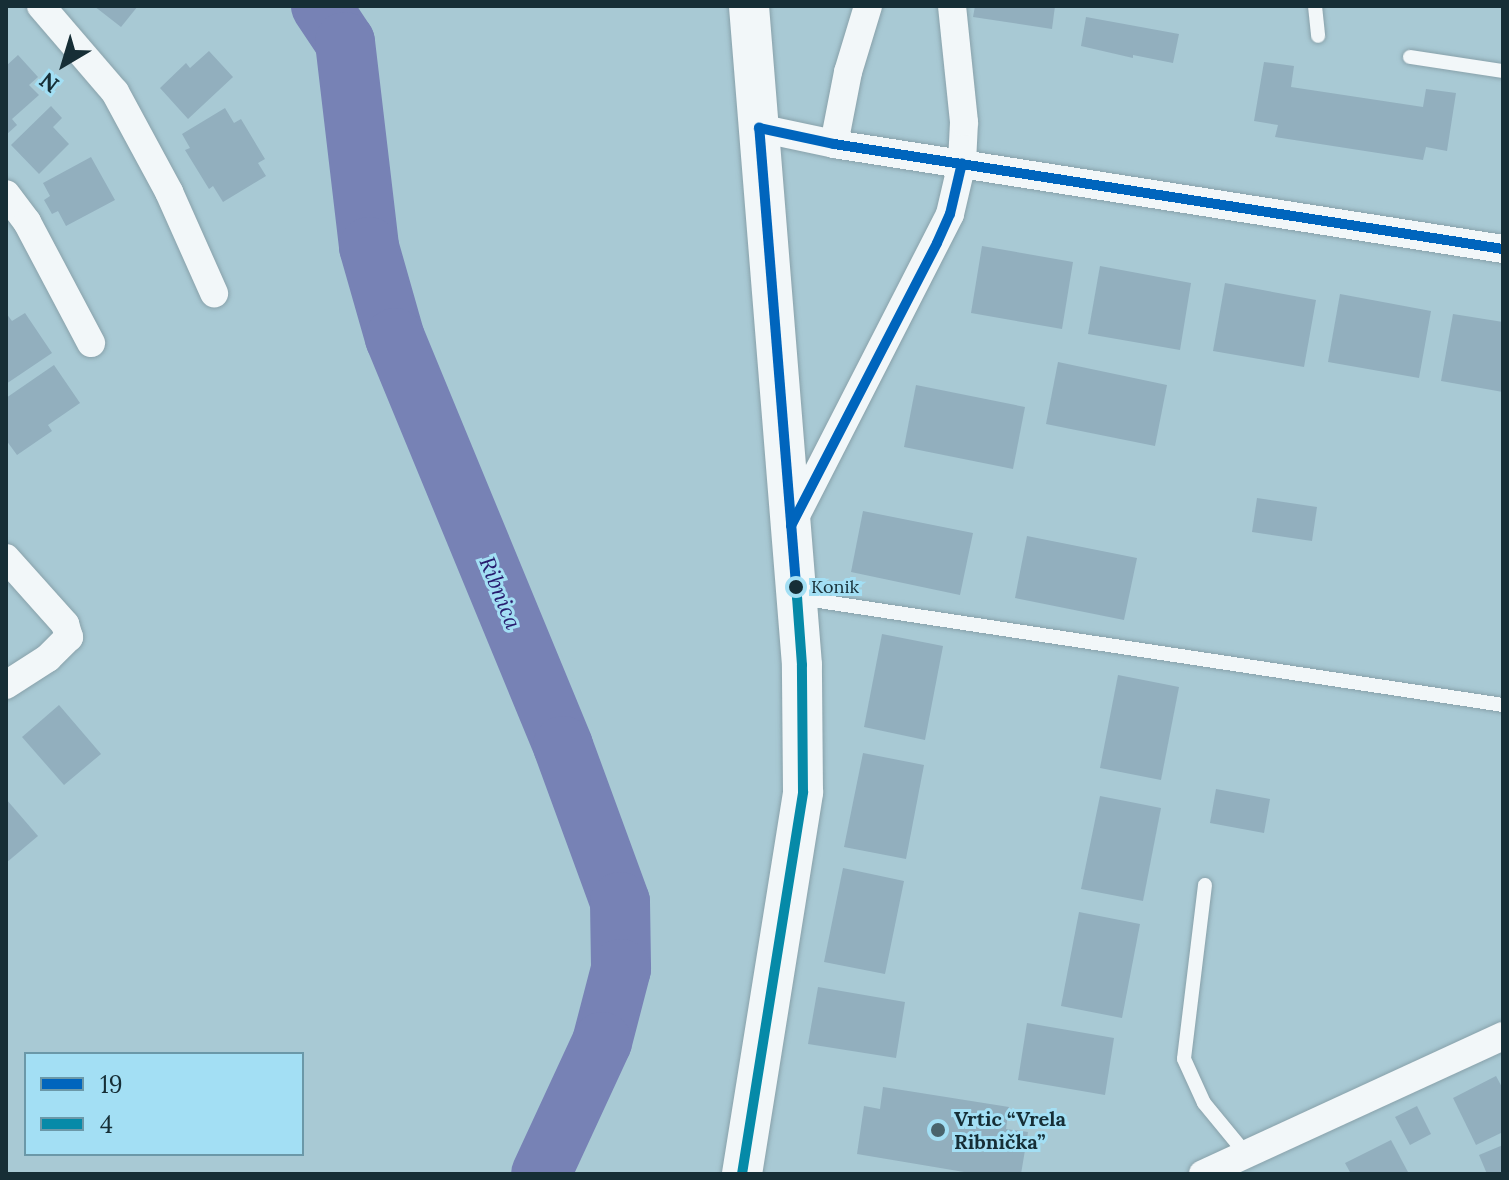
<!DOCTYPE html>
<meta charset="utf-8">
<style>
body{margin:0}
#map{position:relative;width:1509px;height:1180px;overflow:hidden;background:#a8c9d4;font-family:Lora,serif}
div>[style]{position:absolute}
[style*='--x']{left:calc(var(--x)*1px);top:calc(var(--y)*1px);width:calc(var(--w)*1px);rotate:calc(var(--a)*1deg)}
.river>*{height:60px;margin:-30px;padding:0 30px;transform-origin:30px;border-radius:30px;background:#7782b5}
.building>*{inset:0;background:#92afbe}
.roads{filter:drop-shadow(0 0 2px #88a1aa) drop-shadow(0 0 2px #88a1aa)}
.lane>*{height:14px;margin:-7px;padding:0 7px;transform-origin:7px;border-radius:7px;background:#f2f7f9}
.street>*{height:28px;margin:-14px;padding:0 14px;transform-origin:14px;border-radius:14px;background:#f2f7f9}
.secondary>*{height:40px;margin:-20px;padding:0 20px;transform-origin:20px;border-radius:20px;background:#f2f7f9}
.bus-1>*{height:10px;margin:-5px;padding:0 5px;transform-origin:5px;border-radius:5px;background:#0065bd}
.bus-2>*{height:10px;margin:-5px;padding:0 5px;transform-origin:5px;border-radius:5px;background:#068aa8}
.dots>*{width:22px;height:22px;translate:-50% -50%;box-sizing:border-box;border:4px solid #a3dff4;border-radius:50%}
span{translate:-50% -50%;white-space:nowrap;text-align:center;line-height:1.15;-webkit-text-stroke:6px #a3dff4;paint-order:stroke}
.bus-label{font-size:18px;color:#162e36}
.left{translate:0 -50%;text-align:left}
.poi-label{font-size:20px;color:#162e36;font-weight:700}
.water-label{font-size:22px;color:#271b6e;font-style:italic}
.frame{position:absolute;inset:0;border:8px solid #162e36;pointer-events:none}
.legend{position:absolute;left:24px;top:1052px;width:280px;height:104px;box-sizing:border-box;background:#a3dff4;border:2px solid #6b98a8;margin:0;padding:10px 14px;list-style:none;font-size:24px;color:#162e36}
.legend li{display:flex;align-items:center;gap:16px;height:40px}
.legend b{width:40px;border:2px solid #6b98a8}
.north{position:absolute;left:24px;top:24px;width:80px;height:80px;-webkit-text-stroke:6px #a3dff4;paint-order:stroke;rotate:218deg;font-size:22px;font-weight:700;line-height:32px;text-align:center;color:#162e36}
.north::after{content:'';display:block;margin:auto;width:28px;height:36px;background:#162e36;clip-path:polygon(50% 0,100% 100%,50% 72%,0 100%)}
</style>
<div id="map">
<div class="river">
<div style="--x:321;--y:6;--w:43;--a:56.3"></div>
<div style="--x:345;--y:42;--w:206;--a:83.3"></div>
<div style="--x:369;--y:247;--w:95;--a:74.1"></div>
<div style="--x:395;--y:338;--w:441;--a:67.6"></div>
<div style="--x:563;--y:746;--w:166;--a:69.9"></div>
<div style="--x:620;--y:902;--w:67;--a:89.1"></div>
<div style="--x:621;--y:969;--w:75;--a:104.6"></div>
<div style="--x:602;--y:1042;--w:145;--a:114.8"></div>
</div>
<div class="building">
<div style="clip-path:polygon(94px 6px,138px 6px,121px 27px)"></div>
<div style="clip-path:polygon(975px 6px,1055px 6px,1052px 29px,973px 17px)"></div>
<div style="clip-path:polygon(1086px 17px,1179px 34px,1173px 63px,1133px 55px,1133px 58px,1081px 46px)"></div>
<div style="clip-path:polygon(209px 51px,233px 77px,188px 119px,160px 88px,186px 63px,190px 68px)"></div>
<div style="clip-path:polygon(18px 55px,38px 77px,29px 85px,39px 95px,12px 119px,17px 125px,6px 135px,6px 66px)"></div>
<div style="clip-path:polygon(1264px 62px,1294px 66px,1291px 87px,1423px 107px,1426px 89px,1456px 93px,1447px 151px,1426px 147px,1423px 160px,1275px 137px,1278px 125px,1254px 121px)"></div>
<div style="clip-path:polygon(51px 106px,62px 118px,53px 127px,69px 144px,39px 174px,11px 145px)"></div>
<div style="clip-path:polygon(225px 108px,234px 123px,241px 119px,265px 159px,258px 163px,266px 176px,223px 202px,213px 186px,209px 189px,185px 150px,190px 148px,182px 134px)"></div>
<div style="clip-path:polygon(91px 157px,115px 200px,66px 226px,58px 211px,52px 214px,44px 200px,50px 196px,43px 183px)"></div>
<div style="clip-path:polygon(982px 246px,1073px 262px,1062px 329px,971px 313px)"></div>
<div style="clip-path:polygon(1100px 266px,1191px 283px,1180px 350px,1088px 334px)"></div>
<div style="clip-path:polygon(1225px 283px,1316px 300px,1304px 367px,1213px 351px)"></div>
<div style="clip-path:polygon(1340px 294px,1431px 311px,1419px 378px,1328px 362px)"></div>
<div style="clip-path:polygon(6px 313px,12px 321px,25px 313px,52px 353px,6px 384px)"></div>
<div style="clip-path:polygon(1453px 314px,1503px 322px,1503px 392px,1441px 381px)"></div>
<div style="clip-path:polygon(1058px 362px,1167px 385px,1155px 446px,1046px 424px)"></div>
<div style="clip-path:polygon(54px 365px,80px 403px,48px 425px,52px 431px,17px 455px,6px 440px,6px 398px)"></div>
<div style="clip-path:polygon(916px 385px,1025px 407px,1013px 469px,904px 447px)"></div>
<div style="clip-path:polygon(1257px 498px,1317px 507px,1312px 541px,1252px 532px)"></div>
<div style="clip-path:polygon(863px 511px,973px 533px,960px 595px,851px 572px)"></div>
<div style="clip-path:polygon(1027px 536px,1137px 558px,1124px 620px,1015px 598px)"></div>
<div style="clip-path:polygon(882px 634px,943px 646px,925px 740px,864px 727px)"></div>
<div style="clip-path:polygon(1118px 675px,1179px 687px,1161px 780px,1100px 768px)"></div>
<div style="clip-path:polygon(59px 705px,101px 754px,64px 785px,22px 737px)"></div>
<div style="clip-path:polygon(863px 753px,924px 765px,906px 859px,844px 847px)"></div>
<div style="clip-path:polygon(1216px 789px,1270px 799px,1264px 833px,1210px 823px)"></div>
<div style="clip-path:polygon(1100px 796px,1161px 808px,1143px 901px,1081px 889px)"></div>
<div style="clip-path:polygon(6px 799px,38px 836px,6px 863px)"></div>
<div style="clip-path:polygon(843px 868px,904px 881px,885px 974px,824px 962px)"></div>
<div style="clip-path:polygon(1079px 912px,1140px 924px,1122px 1018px,1061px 1006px)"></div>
<div style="clip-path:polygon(818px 987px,905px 1002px,896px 1058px,808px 1044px)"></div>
<div style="clip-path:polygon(1027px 1023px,1114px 1038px,1105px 1095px,1018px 1080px)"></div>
<div style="clip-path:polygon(1496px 1076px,1503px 1089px,1503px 1132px,1476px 1145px,1453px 1098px)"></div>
<div style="clip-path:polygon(883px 1087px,1009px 1107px,1006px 1129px,1028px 1132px,1021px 1174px,976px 1174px,857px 1154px,864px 1106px,880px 1109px)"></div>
<div style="clip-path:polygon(1417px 1106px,1431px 1134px,1410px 1145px,1395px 1117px)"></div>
<div style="clip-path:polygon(1391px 1140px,1409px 1174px,1351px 1174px,1345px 1163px)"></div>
<div style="clip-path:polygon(1503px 1145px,1503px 1174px,1487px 1174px,1479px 1155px)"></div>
</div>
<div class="roads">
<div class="lane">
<div style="--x:1315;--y:6;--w:30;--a:84"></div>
<div style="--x:1410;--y:57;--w:94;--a:8.6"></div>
<div style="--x:799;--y:598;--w:712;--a:8.64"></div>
<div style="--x:1205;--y:885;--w:175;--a:96.9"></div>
<div style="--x:1184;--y:1059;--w:48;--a:65.6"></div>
<div style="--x:1204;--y:1103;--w:66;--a:50.5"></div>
</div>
<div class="street">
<div style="--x:41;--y:6;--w:113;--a:49.3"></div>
<div style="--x:115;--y:92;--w:114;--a:61.6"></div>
<div style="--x:169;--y:192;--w:111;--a:66"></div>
<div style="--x:759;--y:128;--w:77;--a:12"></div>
<div style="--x:834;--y:144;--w:677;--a:8.92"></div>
<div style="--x:834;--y:144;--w:73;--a:-79"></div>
<div style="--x:848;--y:72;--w:69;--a:-73.1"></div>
<div style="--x:6;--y:194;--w:35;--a:53"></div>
<div style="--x:27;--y:222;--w:137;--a:62.1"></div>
<div style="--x:791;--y:525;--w:349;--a:-62.9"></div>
<div style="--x:950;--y:214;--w:52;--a:-76.8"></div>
<div style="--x:962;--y:163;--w:41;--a:-87.2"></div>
<div style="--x:964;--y:122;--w:117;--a:-95.9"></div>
<div style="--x:6;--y:558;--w:89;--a:48.2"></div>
<div style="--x:65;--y:624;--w:14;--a:73"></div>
<div style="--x:69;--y:637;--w:30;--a:135"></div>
<div style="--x:48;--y:658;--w:50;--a:147.3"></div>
<div style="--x:1203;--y:1174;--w:330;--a:-24.7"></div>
</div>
<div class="secondary">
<div style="--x:742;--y:1174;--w:387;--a:-80.9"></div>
<div style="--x:803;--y:792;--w:127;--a:-90.5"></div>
<div style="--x:802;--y:665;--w:661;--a:-94.6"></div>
</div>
</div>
<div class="bus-1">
<div style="--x:791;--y:526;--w:318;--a:-62.7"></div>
<div style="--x:937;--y:243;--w:32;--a:-66"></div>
<div style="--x:950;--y:214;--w:52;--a:-76.8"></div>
<div style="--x:797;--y:597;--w:471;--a:-94.6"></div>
<div style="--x:759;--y:128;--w:77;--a:12"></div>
<div style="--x:834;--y:144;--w:677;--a:8.92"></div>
</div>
<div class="bus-2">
<div style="--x:742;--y:1174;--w:387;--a:-80.9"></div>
<div style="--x:803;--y:792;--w:127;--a:-90.5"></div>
<div style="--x:802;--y:665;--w:68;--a:-94.2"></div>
</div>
<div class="dots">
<div style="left:796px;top:587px;background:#162e36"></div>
<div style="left:938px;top:1130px;background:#49646d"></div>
</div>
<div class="bus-label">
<span class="left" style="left:811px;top:587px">Konik</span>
</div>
<div class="poi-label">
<span class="left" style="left:954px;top:1130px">Vrtic “Vrela<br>Ribnička”</span>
</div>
<div class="water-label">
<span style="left:500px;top:593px;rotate:68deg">Ribnica</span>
</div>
<div class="frame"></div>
<ul class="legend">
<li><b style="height:10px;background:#0065bd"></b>19</li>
<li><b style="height:10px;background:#068aa8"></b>4</li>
</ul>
<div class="north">N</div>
</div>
